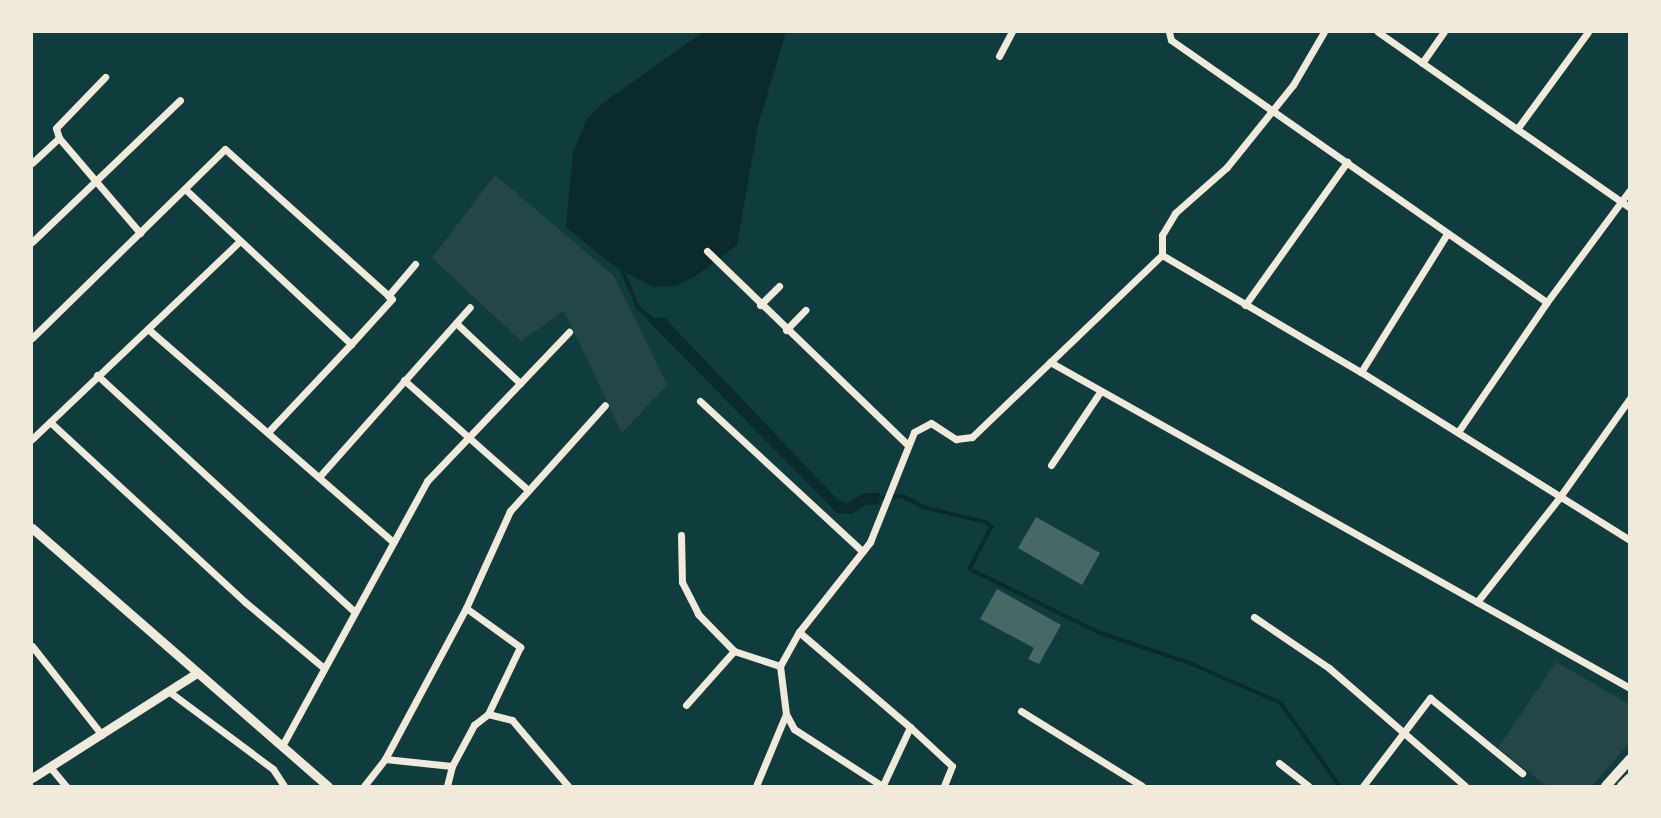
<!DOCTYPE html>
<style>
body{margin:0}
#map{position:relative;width:1661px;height:818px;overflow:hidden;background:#0f3d3e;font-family:"Varela Round",sans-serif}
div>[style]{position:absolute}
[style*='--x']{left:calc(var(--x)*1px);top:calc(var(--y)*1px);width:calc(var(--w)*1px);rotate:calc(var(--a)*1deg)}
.green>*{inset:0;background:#244646}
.water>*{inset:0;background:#0a2a2b}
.stream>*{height:3.5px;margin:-1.75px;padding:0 1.75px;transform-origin:1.75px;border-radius:1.75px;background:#0a2a2b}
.building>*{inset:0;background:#486865}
.minor>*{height:7px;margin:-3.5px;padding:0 3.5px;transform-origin:3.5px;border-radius:3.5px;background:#f1e9da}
.tertiary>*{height:9px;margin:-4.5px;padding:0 4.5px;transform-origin:4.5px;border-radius:4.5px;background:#f1e9da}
.secondary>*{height:10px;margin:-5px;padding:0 5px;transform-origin:5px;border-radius:5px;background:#f1e9da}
span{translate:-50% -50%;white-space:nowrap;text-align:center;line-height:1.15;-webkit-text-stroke:6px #f1e9da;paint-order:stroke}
.frame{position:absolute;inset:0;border:33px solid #f1e9da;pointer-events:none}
</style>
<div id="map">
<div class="green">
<div style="clip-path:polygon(495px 175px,614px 276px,667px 385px,622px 433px,564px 311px,521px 341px,432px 258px)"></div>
<div style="clip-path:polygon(1556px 662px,1629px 704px,1629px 743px,1592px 786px,1546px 786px,1498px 748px)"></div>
</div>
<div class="water">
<div style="clip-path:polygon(703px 32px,786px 32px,758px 125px,737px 245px,696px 276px,676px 286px,653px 287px,614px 266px,566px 227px,573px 153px,586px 120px,603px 103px)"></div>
<div style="clip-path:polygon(664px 317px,837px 499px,846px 503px,865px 493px,880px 493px,879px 504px,866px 505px,852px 514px,837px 513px,647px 320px)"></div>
</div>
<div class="stream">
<div style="--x:622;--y:269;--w:43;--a:67"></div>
<div style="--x:639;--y:309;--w:22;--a:36"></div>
<div style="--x:876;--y:498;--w:27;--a:-4"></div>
<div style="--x:903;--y:496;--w:23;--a:29"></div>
<div style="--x:923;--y:507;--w:65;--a:13.4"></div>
<div style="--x:986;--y:522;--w:8;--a:40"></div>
<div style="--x:992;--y:527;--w:47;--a:117.6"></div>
<div style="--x:970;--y:569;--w:143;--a:26.2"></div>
<div style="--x:1098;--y:632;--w:97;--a:18.6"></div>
<div style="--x:1190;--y:663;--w:99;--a:23.7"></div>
<div style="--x:1281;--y:703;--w:102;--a:54.6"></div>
</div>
<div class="building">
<div style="clip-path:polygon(1036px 517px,1100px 553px,1082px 585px,1018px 548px)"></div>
<div style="clip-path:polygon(997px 589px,1061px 625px,1039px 664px,1028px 659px,1034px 648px,980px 619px)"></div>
</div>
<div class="minor">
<div style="--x:1169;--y:32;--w:8;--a:76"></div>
<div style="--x:1171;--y:40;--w:458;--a:34.9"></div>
<div style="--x:1547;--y:302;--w:158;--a:124.4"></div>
<div style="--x:1378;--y:32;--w:307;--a:34.9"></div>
<div style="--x:999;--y:56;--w:27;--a:-62"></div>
<div style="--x:1422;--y:63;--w:38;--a:-55"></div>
<div style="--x:1517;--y:129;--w:120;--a:-53.8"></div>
<div style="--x:59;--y:138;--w:125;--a:49.5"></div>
<div style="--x:32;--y:163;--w:37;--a:-43"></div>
<div style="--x:59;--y:138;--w:10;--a:-107"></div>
<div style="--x:56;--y:128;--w:71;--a:-46.1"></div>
<div style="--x:186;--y:190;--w:226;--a:43"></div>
<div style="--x:351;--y:344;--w:121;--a:133.3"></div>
<div style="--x:32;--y:242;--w:205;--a:-43.8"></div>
<div style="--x:707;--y:251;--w:278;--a:44"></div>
<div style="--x:1162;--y:255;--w:231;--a:30.5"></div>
<div style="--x:1361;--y:372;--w:317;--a:32"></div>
<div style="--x:388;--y:296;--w:42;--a:-49.8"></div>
<div style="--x:1547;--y:302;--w:139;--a:-53.5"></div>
<div style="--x:760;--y:305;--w:27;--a:-45"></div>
<div style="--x:1245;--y:305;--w:176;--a:-54.5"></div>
<div style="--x:456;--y:323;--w:88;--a:43.2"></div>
<div style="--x:148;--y:329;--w:325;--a:41"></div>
<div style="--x:786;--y:330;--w:28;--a:-46"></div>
<div style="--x:32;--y:338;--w:270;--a:-44.4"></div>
<div style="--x:225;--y:149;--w:224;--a:41.9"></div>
<div style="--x:392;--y:299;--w:61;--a:132.3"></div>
<div style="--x:1050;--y:362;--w:665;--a:29.34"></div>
<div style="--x:1361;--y:372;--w:163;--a:-58.1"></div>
<div style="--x:97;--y:375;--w:350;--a:42.6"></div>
<div style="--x:404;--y:380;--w:166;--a:41.6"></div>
<div style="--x:700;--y:401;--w:221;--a:42.8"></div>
<div style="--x:50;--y:422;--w:265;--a:42.7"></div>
<div style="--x:245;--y:602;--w:103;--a:39.9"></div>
<div style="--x:32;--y:439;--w:287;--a:-43.6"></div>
<div style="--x:1051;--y:465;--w:88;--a:-56.1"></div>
<div style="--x:319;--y:477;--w:227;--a:-48.4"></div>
<div style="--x:681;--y:535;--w:47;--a:88.8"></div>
<div style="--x:682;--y:582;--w:36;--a:63"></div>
<div style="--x:698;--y:614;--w:52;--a:45.8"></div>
<div style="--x:734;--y:651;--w:48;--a:18.1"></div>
<div style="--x:1477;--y:602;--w:132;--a:-51.7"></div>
<div style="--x:1559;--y:498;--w:123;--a:-54.6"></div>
<div style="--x:466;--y:608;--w:67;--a:35.8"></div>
<div style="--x:520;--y:647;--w:74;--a:115.5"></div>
<div style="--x:1254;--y:617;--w:91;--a:34.2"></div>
<div style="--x:1329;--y:668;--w:180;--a:40.9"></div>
<div style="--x:799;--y:632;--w:146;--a:40.6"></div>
<div style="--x:32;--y:646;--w:113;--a:51.8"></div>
<div style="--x:171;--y:693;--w:127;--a:36.7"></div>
<div style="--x:273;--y:769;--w:20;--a:57"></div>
<div style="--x:686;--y:705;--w:72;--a:-48.4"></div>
<div style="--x:1021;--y:711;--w:142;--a:31.8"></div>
<div style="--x:786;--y:714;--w:17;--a:62"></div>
<div style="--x:794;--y:729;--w:105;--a:32.9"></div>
<div style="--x:282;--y:746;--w:302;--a:-61.3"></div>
<div style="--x:427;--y:481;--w:206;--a:-46.4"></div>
<div style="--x:385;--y:759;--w:171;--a:-61.8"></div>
<div style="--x:466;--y:608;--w:107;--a:-65.6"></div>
<div style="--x:510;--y:511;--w:142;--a:-48.1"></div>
<div style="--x:1279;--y:763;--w:37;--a:38"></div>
<div style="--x:50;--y:767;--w:25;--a:50"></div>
<div style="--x:883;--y:785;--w:64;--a:-65"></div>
<div style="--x:910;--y:727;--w:57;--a:42.9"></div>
<div style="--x:952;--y:766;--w:22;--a:112"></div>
<div style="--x:364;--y:786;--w:34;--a:-52"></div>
<div style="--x:385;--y:759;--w:67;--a:6"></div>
<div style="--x:452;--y:766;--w:47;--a:-61.8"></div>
<div style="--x:474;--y:725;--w:18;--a:-38"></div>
<div style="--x:488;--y:714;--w:25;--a:14"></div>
<div style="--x:512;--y:720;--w:87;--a:49.7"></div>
<div style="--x:447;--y:786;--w:21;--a:-76"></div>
<div style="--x:756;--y:786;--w:78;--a:-67.4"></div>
<div style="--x:786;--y:714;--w:48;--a:-97.1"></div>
<div style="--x:780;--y:666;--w:39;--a:-61"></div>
<div style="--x:799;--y:632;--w:115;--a:-51.7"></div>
<div style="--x:870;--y:542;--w:118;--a:-68.2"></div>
<div style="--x:914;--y:432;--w:19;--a:-28"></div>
<div style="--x:931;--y:423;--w:30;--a:33"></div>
<div style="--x:956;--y:439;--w:16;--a:-7"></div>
<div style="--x:972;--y:437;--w:263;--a:-43.8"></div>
<div style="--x:1162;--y:255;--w:20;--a:-90"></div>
<div style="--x:1162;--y:235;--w:26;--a:-59"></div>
<div style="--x:1175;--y:213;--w:69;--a:-41.5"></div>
<div style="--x:1227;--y:167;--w:105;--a:-51.2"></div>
<div style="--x:1293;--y:85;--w:61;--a:-59.7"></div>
<div style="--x:1363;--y:786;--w:111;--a:-52.7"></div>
<div style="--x:1430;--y:698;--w:119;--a:39.2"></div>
</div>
<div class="tertiary">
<div style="--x:32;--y:528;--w:393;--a:41.1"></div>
<div style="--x:32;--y:778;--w:193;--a:-32.5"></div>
</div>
<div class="secondary">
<div style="--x:1606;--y:786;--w:36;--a:-48"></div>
<div style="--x:1622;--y:786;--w:11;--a:-45"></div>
</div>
<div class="frame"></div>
</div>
